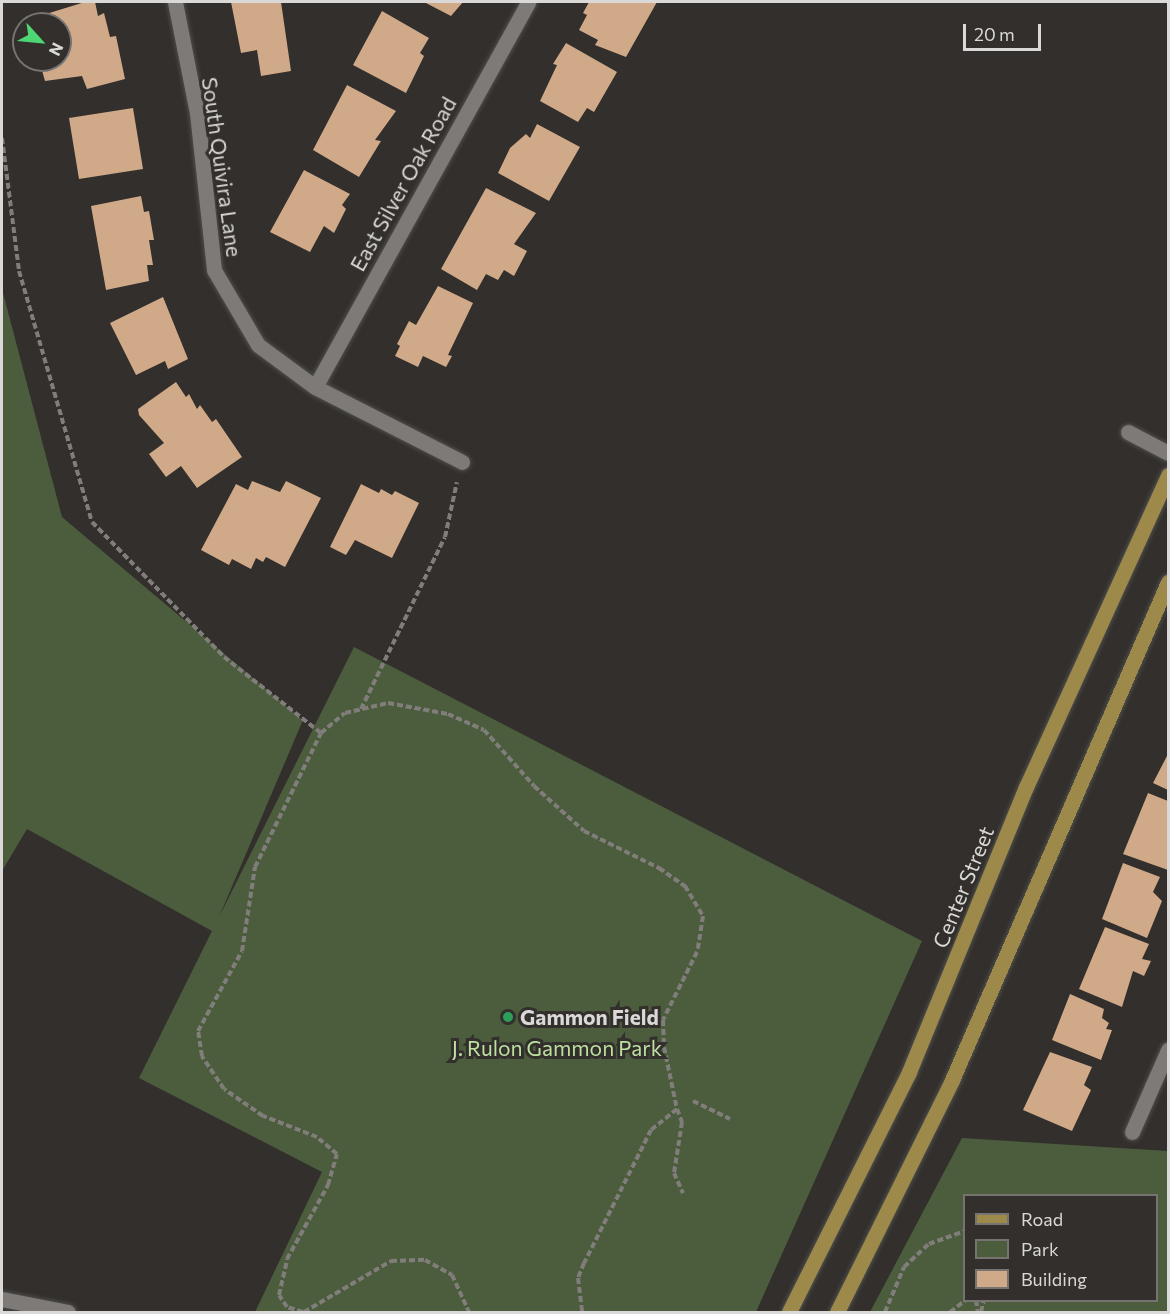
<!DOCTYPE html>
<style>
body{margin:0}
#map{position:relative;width:1170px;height:1314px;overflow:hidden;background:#322f2c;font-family:Commissioner,sans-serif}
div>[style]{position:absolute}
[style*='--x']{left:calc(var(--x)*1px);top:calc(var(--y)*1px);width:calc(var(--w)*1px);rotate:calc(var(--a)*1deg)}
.green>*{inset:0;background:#4b5d3d}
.building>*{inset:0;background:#d0a988}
.path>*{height:4px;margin-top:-2px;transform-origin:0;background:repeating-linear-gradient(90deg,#807d7b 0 6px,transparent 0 9px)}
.roads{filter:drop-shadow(0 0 2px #4f4d4b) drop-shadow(0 0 2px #4f4d4b)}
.minor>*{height:15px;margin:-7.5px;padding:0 7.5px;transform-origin:7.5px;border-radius:7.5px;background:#7d7a77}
.major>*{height:15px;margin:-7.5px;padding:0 7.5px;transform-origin:7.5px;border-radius:7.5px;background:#9d8a4b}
.dots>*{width:16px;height:16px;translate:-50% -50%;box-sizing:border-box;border:3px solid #322f2c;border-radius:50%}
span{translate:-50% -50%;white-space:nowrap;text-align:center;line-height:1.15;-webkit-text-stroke:6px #322f2c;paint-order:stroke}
.street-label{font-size:21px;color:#dbd9d7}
.poi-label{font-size:21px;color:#dbd9d7;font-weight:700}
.left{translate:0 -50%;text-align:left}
.park-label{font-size:21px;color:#bde1a0}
.frame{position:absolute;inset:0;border:3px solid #dbd9d7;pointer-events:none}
.legend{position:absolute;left:963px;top:1194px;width:195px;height:108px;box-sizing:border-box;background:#322f2c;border:2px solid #767370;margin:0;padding:8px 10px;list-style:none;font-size:18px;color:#dbd9d7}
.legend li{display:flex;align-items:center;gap:12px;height:30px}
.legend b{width:30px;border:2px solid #767370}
.north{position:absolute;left:12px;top:12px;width:60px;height:60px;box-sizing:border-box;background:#322f2c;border:2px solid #767370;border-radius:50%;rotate:117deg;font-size:16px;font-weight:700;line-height:24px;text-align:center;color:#dbd9d7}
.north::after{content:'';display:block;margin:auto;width:21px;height:27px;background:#4ed675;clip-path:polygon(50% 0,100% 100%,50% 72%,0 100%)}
.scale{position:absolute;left:963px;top:24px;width:78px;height:27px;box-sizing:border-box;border:3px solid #dbd9d7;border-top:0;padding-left:8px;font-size:18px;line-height:21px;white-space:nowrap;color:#dbd9d7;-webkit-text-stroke:4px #322f2c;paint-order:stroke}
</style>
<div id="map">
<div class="green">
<div style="clip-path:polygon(2px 289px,62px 517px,303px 720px,219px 917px,354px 647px,922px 941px,756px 1312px,255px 1312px,322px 1172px,139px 1078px,212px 931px,27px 829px,2px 871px)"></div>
<div style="clip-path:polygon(evenodd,962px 1138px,1168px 1151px,1168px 1312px,870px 1312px,962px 1138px,964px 1196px,1156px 1196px,1156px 1300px,964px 1300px,964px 1196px)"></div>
</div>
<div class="building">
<div style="clip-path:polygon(85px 2px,95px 2px,98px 16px,104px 13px,110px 37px,116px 36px,125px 79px,87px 89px,82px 76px,45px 81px,39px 60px,60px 60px,60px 24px,50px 24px,46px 14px)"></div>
<div style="clip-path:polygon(231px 2px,281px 2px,291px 71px,261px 76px,257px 50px,241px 53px)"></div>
<div style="clip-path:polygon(424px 2px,463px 2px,451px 16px)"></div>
<div style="clip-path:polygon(589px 2px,657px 2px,626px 57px,595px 45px,598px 40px,579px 30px,587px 15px,583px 13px)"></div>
<div style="clip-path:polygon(382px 11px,429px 38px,420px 53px,424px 56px,406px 93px,353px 65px)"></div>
<div style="clip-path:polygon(566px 43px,617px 72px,594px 112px,587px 108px,578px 122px,540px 101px,557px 65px,553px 64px)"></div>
<div style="clip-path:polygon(347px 85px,396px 111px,375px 140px,381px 141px,359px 177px,313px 150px)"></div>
<div style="clip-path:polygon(133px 108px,143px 169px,79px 179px,69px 118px)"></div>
<div style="clip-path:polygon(537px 124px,580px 147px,549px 201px,498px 173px,510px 148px,526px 134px,530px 138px)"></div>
<div style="clip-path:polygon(304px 170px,350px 194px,342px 205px,346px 209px,334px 233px,324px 226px,310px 252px,270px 232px)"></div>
<div style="clip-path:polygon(486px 188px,536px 213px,514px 244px,527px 251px,514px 276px,504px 270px,498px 280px,486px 274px,477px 290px,441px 269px)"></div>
<div style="clip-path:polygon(141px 196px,144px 212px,149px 211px,154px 240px,149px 240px,153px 265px,147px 265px,149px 281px,106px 290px,91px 206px)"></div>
<div style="clip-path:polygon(438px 286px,473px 303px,448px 355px,452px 356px,446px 367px,423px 356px,418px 367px,395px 356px,400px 346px,397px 344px,409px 321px,416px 325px)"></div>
<div style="clip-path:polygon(163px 297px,188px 359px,168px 369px,165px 361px,136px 375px,110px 323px)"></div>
<div style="clip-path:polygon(176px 382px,186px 397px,189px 394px,197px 409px,200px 405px,212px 422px,216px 419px,242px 457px,197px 488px,181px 466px,166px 477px,149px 454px,164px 443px,139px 415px,138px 409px)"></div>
<div style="clip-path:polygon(252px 481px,280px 492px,286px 481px,321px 498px,285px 567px,266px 557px,263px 562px,256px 558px,251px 569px,232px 559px,229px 565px,201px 550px,236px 484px,248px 490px)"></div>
<div style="clip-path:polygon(361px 484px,379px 493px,381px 489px,392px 495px,395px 491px,419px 503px,392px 558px,355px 540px,346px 555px,330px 547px)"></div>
<div style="clip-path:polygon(1168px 754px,1168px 790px,1153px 783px)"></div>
<div style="clip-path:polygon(1148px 793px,1168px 801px,1168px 870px,1123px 854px)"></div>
<div style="clip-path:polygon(1123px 863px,1160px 877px,1153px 892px,1162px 901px,1147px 938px,1102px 919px)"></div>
<div style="clip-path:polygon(1105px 927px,1149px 944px,1142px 959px,1151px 961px,1144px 976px,1133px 971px,1122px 1007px,1079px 989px)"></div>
<div style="clip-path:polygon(1070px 994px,1104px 1009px,1102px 1018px,1109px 1023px,1106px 1029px,1112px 1030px,1101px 1060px,1052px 1040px)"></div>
<div style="clip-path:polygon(1050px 1052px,1092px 1067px,1084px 1085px,1091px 1090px,1072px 1131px,1023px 1110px)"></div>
</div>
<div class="path">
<div style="--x:2;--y:138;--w:134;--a:82.7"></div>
<div style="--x:19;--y:271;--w:261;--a:73.8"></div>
<div style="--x:92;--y:522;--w:189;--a:45.6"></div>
<div style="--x:224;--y:657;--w:123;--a:38.1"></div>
<div style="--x:361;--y:709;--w:191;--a:-64"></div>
<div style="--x:445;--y:537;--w:56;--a:-77.7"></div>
<div style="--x:693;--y:1101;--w:41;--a:25.9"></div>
<div style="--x:677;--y:1109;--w:14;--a:69"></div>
<div style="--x:682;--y:1122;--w:52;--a:98.9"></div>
<div style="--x:674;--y:1173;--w:22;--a:66"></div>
<div style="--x:976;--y:1300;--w:12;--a:81"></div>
<div style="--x:303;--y:1312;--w:17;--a:-163"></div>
<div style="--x:287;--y:1307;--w:14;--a:-124"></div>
<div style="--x:279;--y:1295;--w:37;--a:-77"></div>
<div style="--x:287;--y:1259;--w:85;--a:-61"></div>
<div style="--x:328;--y:1185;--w:32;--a:-74"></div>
<div style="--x:337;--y:1154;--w:26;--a:-140"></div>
<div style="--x:317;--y:1137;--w:58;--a:-158.7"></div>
<div style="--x:263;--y:1116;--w:47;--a:-145.3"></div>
<div style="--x:224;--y:1089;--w:40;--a:-124"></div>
<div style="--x:202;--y:1056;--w:25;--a:-99"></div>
<div style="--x:198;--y:1031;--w:91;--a:-61.2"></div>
<div style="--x:242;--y:951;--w:85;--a:-81.2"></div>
<div style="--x:255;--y:867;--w:149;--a:-63.8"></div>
<div style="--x:321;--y:733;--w:31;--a:-40"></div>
<div style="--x:345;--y:713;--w:44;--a:-13.1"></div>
<div style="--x:388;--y:703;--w:61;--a:10.4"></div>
<div style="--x:448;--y:714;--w:39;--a:24"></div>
<div style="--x:484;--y:730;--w:75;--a:48.2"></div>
<div style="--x:534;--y:786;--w:67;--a:42"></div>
<div style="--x:584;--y:831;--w:84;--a:26.3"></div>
<div style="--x:659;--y:868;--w:32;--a:35"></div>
<div style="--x:685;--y:886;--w:35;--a:59"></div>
<div style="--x:703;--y:916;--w:36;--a:99"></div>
<div style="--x:697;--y:952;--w:76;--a:116.6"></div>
<div style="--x:663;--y:1020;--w:27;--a:88"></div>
<div style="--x:664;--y:1047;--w:63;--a:78.2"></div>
<div style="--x:677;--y:1109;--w:33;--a:141"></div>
<div style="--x:651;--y:1130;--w:149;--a:116.7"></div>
<div style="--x:584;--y:1263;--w:16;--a:112"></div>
<div style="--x:578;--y:1278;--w:34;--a:83"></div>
<div style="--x:304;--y:1312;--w:101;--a:-30.4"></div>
<div style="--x:391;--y:1261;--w:34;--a:-2"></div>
<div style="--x:425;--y:1260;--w:31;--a:29"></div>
<div style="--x:452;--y:1275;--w:41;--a:65.3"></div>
<div style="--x:885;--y:1312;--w:49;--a:-67.1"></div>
<div style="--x:904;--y:1267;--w:34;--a:-43"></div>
<div style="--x:929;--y:1244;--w:37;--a:-20"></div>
<div style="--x:950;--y:1312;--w:20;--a:-37"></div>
<div style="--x:981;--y:1312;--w:12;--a:-76"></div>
</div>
<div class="roads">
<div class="minor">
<div style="--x:175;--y:2;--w:113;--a:78.8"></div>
<div style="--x:197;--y:113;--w:158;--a:83.8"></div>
<div style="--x:214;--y:270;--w:87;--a:59.6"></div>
<div style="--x:258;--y:345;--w:71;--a:36.4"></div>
<div style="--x:315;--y:387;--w:165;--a:27"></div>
<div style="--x:315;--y:387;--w:440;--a:-61"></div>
<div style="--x:1128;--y:432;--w:45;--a:27.7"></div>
<div style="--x:1132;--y:1132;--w:90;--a:-66.3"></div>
<div style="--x:2;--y:1299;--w:67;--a:11.1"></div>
</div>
<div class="major">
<div style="--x:789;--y:1312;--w:268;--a:-63.4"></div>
<div style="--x:909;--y:1072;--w:308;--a:-67.7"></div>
<div style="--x:1026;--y:787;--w:343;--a:-65.5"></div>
<div style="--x:837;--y:1312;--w:259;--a:-63.6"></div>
<div style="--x:952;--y:1080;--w:543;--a:-66.55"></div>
</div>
</div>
<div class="dots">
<div style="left:508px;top:1017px;background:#2e9e5b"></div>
</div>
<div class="street-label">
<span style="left:222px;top:167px;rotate:82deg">South Quivira Lane</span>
<span style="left:403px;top:184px;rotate:-61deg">East Silver Oak Road</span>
<span style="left:963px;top:887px;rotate:-68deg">Center Street</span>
</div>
<div class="poi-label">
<span class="left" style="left:520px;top:1017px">Gammon Field</span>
</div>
<div class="park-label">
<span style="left:557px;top:1048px">J. Rulon Gammon Park</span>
</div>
<div class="frame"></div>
<ul class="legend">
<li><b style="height:8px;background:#9d8a4b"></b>Road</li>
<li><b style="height:16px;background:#4b5d3d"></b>Park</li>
<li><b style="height:16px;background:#d0a988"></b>Building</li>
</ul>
<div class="north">N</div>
<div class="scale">20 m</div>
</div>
